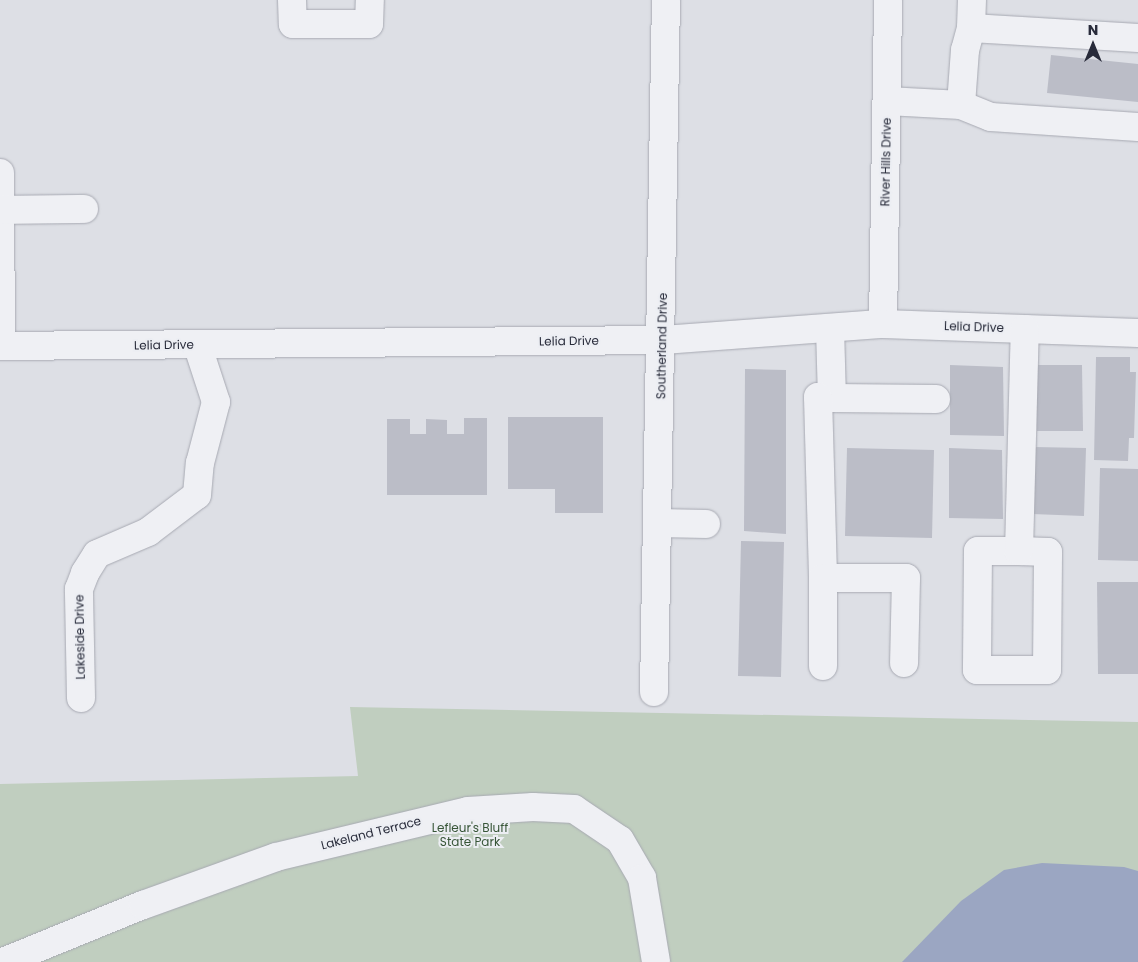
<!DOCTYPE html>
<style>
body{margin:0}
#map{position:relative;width:1138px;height:962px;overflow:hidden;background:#dddfe5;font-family:Poppins,sans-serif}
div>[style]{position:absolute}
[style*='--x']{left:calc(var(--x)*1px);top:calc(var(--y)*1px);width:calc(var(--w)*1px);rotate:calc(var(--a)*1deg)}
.green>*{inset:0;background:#c0cebf}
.water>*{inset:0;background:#9ba6c2}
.building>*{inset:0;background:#bbbdc7}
.roads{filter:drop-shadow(0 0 1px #a7a9b2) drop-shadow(0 0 1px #a7a9b2)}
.minor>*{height:28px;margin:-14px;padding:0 14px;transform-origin:14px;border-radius:14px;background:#eff0f4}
span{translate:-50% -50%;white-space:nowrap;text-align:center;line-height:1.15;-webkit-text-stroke:4px #eceef3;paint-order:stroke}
.street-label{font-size:12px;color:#282b3a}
.park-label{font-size:12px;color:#375537}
.north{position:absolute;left:1068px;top:20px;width:50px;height:50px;-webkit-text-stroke:4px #eceef3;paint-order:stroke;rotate:0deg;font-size:14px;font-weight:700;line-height:20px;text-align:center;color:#282b3a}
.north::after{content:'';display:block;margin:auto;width:18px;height:22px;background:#282b3a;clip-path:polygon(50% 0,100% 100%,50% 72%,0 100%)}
</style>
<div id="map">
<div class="green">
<div style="clip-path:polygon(350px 707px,1138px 722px,1138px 962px,0 962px,0 784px,358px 776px)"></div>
</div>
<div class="water">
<div style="clip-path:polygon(1042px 863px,1124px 867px,1138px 871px,1138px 962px,902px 962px,961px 901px,1004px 870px)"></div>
</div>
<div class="building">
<div style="clip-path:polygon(1051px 55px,1138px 64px,1138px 102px,1047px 93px)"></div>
<div style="clip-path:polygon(1096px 357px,1130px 357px,1130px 372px,1136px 372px,1134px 438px,1129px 438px,1128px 461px,1094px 460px)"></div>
<div style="clip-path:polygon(950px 365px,1003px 367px,1004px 436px,950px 435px)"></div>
<div style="clip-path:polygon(1036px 365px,1082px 365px,1083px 431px,1037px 431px)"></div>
<div style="clip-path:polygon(745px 369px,786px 370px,786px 534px,744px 531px)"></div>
<div style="clip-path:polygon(508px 417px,603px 417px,603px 513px,555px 513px,555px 489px,508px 489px)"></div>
<div style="clip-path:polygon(464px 418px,487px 418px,487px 495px,387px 495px,387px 419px,410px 419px,410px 434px,426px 434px,426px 419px,447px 420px,447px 434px,464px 434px)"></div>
<div style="clip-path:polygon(1034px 447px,1086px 448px,1084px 516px,1032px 514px)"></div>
<div style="clip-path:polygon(847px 448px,934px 450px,932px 538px,845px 536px)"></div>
<div style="clip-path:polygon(949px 448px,1002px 450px,1003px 519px,949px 518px)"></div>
<div style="clip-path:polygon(1100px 468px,1138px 469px,1138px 561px,1098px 560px)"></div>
<div style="clip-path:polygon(741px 541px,784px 542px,781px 677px,738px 676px)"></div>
<div style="clip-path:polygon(1097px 582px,1138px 582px,1138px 674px,1098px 674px)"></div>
</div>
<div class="roads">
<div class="minor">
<div style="--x:292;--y:0;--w:24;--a:88"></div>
<div style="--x:293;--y:24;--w:76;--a:0"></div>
<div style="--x:369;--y:24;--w:24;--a:-88"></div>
<div style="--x:971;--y:28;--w:28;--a:-88"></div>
<div style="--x:1138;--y:38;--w:167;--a:-176.6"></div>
<div style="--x:971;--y:28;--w:23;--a:105"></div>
<div style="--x:965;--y:50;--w:55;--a:94.2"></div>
<div style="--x:961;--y:105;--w:32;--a:22"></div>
<div style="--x:991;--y:117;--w:147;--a:3.9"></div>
<div style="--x:887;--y:101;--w:74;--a:3.1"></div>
<div style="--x:0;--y:173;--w:173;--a:89.7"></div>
<div style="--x:0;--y:210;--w:84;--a:-0.7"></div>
<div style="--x:883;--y:324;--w:324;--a:-89.1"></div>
<div style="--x:830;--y:328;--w:70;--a:88.4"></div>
<div style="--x:832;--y:398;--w:104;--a:0.6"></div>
<div style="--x:0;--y:346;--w:663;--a:-0.52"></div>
<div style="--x:663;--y:340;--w:221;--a:-4.2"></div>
<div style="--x:883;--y:324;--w:255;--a:2"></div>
<div style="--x:832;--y:398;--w:14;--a:-176"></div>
<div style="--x:818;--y:397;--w:181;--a:88.4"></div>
<div style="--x:823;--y:578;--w:83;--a:0"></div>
<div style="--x:906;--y:578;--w:85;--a:91.3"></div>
<div style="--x:659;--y:523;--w:47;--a:1.2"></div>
<div style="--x:1019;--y:551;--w:41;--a:180"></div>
<div style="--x:978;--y:551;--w:119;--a:90.5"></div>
<div style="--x:977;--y:670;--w:70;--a:0"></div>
<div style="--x:1047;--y:670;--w:118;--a:-89.5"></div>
<div style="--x:1048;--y:552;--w:29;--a:-178"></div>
<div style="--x:1019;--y:551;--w:222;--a:-88.5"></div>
<div style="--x:823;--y:666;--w:88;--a:-90"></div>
<div style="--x:654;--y:692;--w:692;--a:-89.01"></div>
<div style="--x:81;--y:698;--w:109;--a:-91.1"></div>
<div style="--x:79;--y:589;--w:17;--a:-69"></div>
<div style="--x:85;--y:573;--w:22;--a:-58"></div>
<div style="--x:97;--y:554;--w:56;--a:-23.3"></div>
<div style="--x:148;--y:532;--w:61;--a:-37.1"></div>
<div style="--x:197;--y:495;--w:32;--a:-85"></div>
<div style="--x:200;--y:463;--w:63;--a:-75.3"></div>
<div style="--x:216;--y:402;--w:61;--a:-108.1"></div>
<div style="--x:3;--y:962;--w:151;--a:-22.2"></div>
<div style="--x:143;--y:905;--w:141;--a:-19.8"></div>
<div style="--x:276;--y:857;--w:197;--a:-13.5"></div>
<div style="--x:468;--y:811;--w:65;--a:-3.5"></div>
<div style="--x:533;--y:807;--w:41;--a:2.8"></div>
<div style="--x:574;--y:809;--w:55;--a:34"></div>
<div style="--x:620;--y:840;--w:44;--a:59.9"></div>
<div style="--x:642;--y:878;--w:85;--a:80.5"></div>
</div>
</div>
<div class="street-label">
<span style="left:886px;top:162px;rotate:-89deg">River Hills Drive</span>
<span style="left:974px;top:327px;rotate:2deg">Lelia Drive</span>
<span style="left:569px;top:341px;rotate:-1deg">Lelia Drive</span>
<span style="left:164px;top:345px;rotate:-1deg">Lelia Drive</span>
<span style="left:662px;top:346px;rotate:-89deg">Southerland Drive</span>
<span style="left:80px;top:637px;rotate:-91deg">Lakeside Drive</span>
<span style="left:371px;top:833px;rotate:-14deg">Lakeland Terrace</span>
</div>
<div class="park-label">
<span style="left:470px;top:835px">Lefleur's Bluff<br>State Park</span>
</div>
<div class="north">N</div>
</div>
